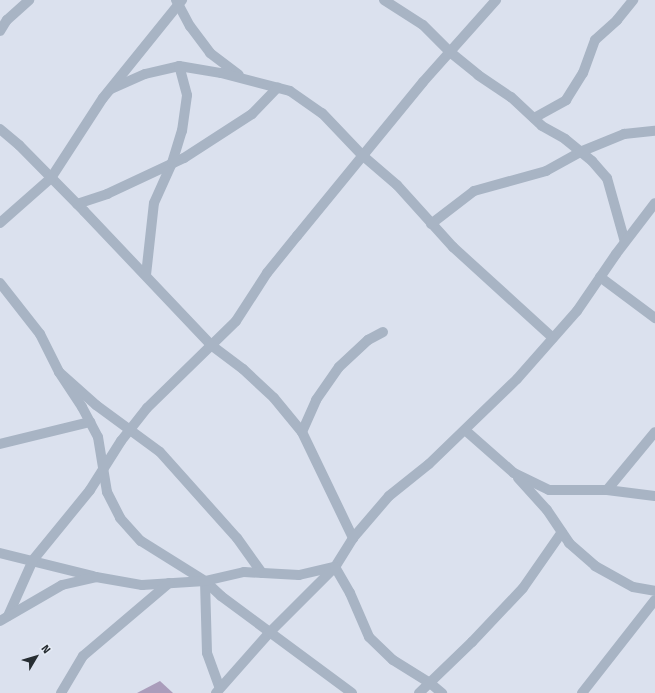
<!DOCTYPE html>
<style>
body{margin:0}
#map{position:relative;width:655px;height:693px;overflow:hidden;background:#dbe1ee;font-family:"Fira Sans",sans-serif}
div>[style]{position:absolute}
[style*='--x']{left:calc(var(--x)*1px);top:calc(var(--y)*1px);width:calc(var(--w)*1px);rotate:calc(var(--a)*1deg)}
.green>*{inset:0;background:#aa9dbb}
.street>*{height:10px;margin:-5px;padding:0 5px;transform-origin:5px;border-radius:5px;background:#a8b4c4}
span{translate:-50% -50%;white-space:nowrap;text-align:center;line-height:1.15;-webkit-text-stroke:3px #e6ecf6;paint-order:stroke}
.north{position:absolute;left:16px;top:637px;width:40px;height:40px;-webkit-text-stroke:3px #e6ecf6;paint-order:stroke;rotate:52deg;font-size:11px;font-weight:700;line-height:16px;text-align:center;color:#272d32}
.north::after{content:'';display:block;margin:auto;width:14px;height:18px;background:#272d32;clip-path:polygon(50% 0,100% 100%,50% 72%,0 100%)}
</style>
<div id="map">
<div class="green">
<div style="clip-path:polygon(160px 681px,173px 693px,137px 693px)"></div>
</div>
<div class="street">
<div style="--x:176;--y:0;--w:30;--a:62"></div>
<div style="--x:190;--y:26;--w:34;--a:53"></div>
<div style="--x:210;--y:53;--w:36;--a:37"></div>
<div style="--x:384;--y:0;--w:46;--a:32.7"></div>
<div style="--x:423;--y:25;--w:38;--a:45"></div>
<div style="--x:450;--y:52;--w:36;--a:39"></div>
<div style="--x:478;--y:75;--w:40;--a:34"></div>
<div style="--x:511;--y:97;--w:42;--a:43.1"></div>
<div style="--x:542;--y:126;--w:26;--a:29"></div>
<div style="--x:565;--y:139;--w:35;--a:39"></div>
<div style="--x:592;--y:161;--w:23;--a:49"></div>
<div style="--x:607;--y:178;--w:66;--a:74.3"></div>
<div style="--x:0;--y:31;--w:13;--a:-58"></div>
<div style="--x:7;--y:20;--w:30;--a:-42"></div>
<div style="--x:111;--y:89;--w:37;--a:-24"></div>
<div style="--x:145;--y:74;--w:35;--a:-13"></div>
<div style="--x:179;--y:66;--w:43;--a:9.5"></div>
<div style="--x:221;--y:73;--w:71;--a:14.6"></div>
<div style="--x:290;--y:91;--w:39;--a:35"></div>
<div style="--x:322;--y:113;--w:58;--a:46.4"></div>
<div style="--x:362;--y:155;--w:46;--a:40.6"></div>
<div style="--x:397;--y:185;--w:84;--a:47.9"></div>
<div style="--x:453;--y:247;--w:135;--a:42.3"></div>
<div style="--x:534;--y:118;--w:37;--a:-29"></div>
<div style="--x:566;--y:100;--w:32;--a:-58"></div>
<div style="--x:583;--y:73;--w:35;--a:-70"></div>
<div style="--x:595;--y:40;--w:30;--a:-42"></div>
<div style="--x:617;--y:20;--w:26;--a:-51"></div>
<div style="--x:0;--y:129;--w:25;--a:40"></div>
<div style="--x:19;--y:145;--w:93;--a:45.4"></div>
<div style="--x:84;--y:211;--w:185;--a:46.5"></div>
<div style="--x:211;--y:345;--w:40;--a:37"></div>
<div style="--x:243;--y:369;--w:42;--a:43.1"></div>
<div style="--x:274;--y:398;--w:44;--a:50.5"></div>
<div style="--x:302;--y:432;--w:118;--a:64.3"></div>
<div style="--x:77;--y:204;--w:32;--a:-18"></div>
<div style="--x:107;--y:194;--w:85;--a:-25.1"></div>
<div style="--x:184;--y:158;--w:81;--a:-32.9"></div>
<div style="--x:252;--y:114;--w:37;--a:-46"></div>
<div style="--x:0;--y:223;--w:68;--a:-41.4"></div>
<div style="--x:51;--y:178;--w:95;--a:-57"></div>
<div style="--x:103;--y:98;--w:126;--a:-51.1"></div>
<div style="--x:431;--y:224;--w:54;--a:-37.5"></div>
<div style="--x:474;--y:191;--w:75;--a:-15.5"></div>
<div style="--x:546;--y:171;--w:39;--a:-29"></div>
<div style="--x:580;--y:152;--w:48;--a:-22.2"></div>
<div style="--x:624;--y:134;--w:31;--a:-6"></div>
<div style="--x:146;--y:275;--w:72;--a:-83.7"></div>
<div style="--x:154;--y:203;--w:44;--a:-65.8"></div>
<div style="--x:172;--y:163;--w:34;--a:-73"></div>
<div style="--x:182;--y:131;--w:36;--a:-82"></div>
<div style="--x:187;--y:95;--w:30;--a:-105"></div>
<div style="--x:600;--y:277;--w:69;--a:36.7"></div>
<div style="--x:0;--y:283;--w:65;--a:51.9"></div>
<div style="--x:40;--y:334;--w:42;--a:63.4"></div>
<div style="--x:59;--y:372;--w:50;--a:41.7"></div>
<div style="--x:96;--y:405;--w:79;--a:36.3"></div>
<div style="--x:160;--y:452;--w:115;--a:48.2"></div>
<div style="--x:237;--y:538;--w:43;--a:54.5"></div>
<div style="--x:59;--y:372;--w:42;--a:56.7"></div>
<div style="--x:82;--y:407;--w:34;--a:62"></div>
<div style="--x:98;--y:437;--w:56;--a:80.7"></div>
<div style="--x:107;--y:492;--w:29;--a:63"></div>
<div style="--x:120;--y:518;--w:31;--a:48"></div>
<div style="--x:141;--y:541;--w:75;--a:32"></div>
<div style="--x:205;--y:581;--w:22;--a:43"></div>
<div style="--x:221;--y:596;--w:163;--a:36.5"></div>
<div style="--x:465;--y:430;--w:65;--a:41.3"></div>
<div style="--x:514;--y:473;--w:39;--a:26"></div>
<div style="--x:549;--y:490;--w:58;--a:0"></div>
<div style="--x:607;--y:490;--w:48;--a:7.1"></div>
<div style="--x:302;--y:432;--w:35;--a:-66"></div>
<div style="--x:316;--y:400;--w:40;--a:-55.1"></div>
<div style="--x:339;--y:367;--w:40;--a:-43"></div>
<div style="--x:368;--y:340;--w:17;--a:-28"></div>
<div style="--x:0;--y:444;--w:93;--a:-13.7"></div>
<div style="--x:518;--y:478;--w:43;--a:47.8"></div>
<div style="--x:547;--y:510;--w:40;--a:56"></div>
<div style="--x:569;--y:543;--w:35;--a:41"></div>
<div style="--x:595;--y:566;--w:43;--a:28.9"></div>
<div style="--x:633;--y:587;--w:22;--a:10"></div>
<div style="--x:607;--y:490;--w:75;--a:-50.4"></div>
<div style="--x:0;--y:553;--w:96;--a:13.9"></div>
<div style="--x:205;--y:581;--w:72;--a:88.4"></div>
<div style="--x:207;--y:653;--w:37;--a:70"></div>
<div style="--x:8;--y:616;--w:61;--a:-65.9"></div>
<div style="--x:33;--y:560;--w:90;--a:-50.8"></div>
<div style="--x:90;--y:490;--w:58;--a:-57.7"></div>
<div style="--x:121;--y:441;--w:42;--a:-51.8"></div>
<div style="--x:147;--y:408;--w:124;--a:-44.3"></div>
<div style="--x:236;--y:321;--w:57;--a:-57.1"></div>
<div style="--x:267;--y:273;--w:48;--a:-51"></div>
<div style="--x:297;--y:236;--w:199;--a:-50.7"></div>
<div style="--x:423;--y:82;--w:110;--a:-48.3"></div>
<div style="--x:0;--y:621;--w:72;--a:-30.1"></div>
<div style="--x:62;--y:585;--w:35;--a:-13"></div>
<div style="--x:96;--y:577;--w:47;--a:9.9"></div>
<div style="--x:142;--y:585;--w:63;--a:-3.6"></div>
<div style="--x:205;--y:581;--w:40;--a:-13"></div>
<div style="--x:244;--y:572;--w:55;--a:3.1"></div>
<div style="--x:299;--y:575;--w:37;--a:-13"></div>
<div style="--x:335;--y:567;--w:34;--a:-58"></div>
<div style="--x:353;--y:538;--w:55;--a:-49.4"></div>
<div style="--x:389;--y:496;--w:51;--a:-38.7"></div>
<div style="--x:429;--y:464;--w:122;--a:-44"></div>
<div style="--x:517;--y:379;--w:91;--a:-48.6"></div>
<div style="--x:577;--y:311;--w:69;--a:-55.6"></div>
<div style="--x:616;--y:254;--w:64;--a:-52.6"></div>
<div style="--x:61;--y:693;--w:43;--a:-59.3"></div>
<div style="--x:83;--y:656;--w:113;--a:-40.3"></div>
<div style="--x:216;--y:693;--w:81;--a:-48.5"></div>
<div style="--x:270;--y:632;--w:92;--a:-45"></div>
<div style="--x:335;--y:567;--w:30;--a:60"></div>
<div style="--x:350;--y:593;--w:48;--a:66.6"></div>
<div style="--x:369;--y:637;--w:33;--a:44"></div>
<div style="--x:393;--y:660;--w:44;--a:31.9"></div>
<div style="--x:430;--y:683;--w:16;--a:40"></div>
<div style="--x:419;--y:693;--w:74;--a:-43.9"></div>
<div style="--x:472;--y:642;--w:74;--a:-46.6"></div>
<div style="--x:523;--y:588;--w:68;--a:-55.1"></div>
<div style="--x:582;--y:693;--w:118;--a:-51.9"></div>
</div>
<div class="north">N</div>
</div>
